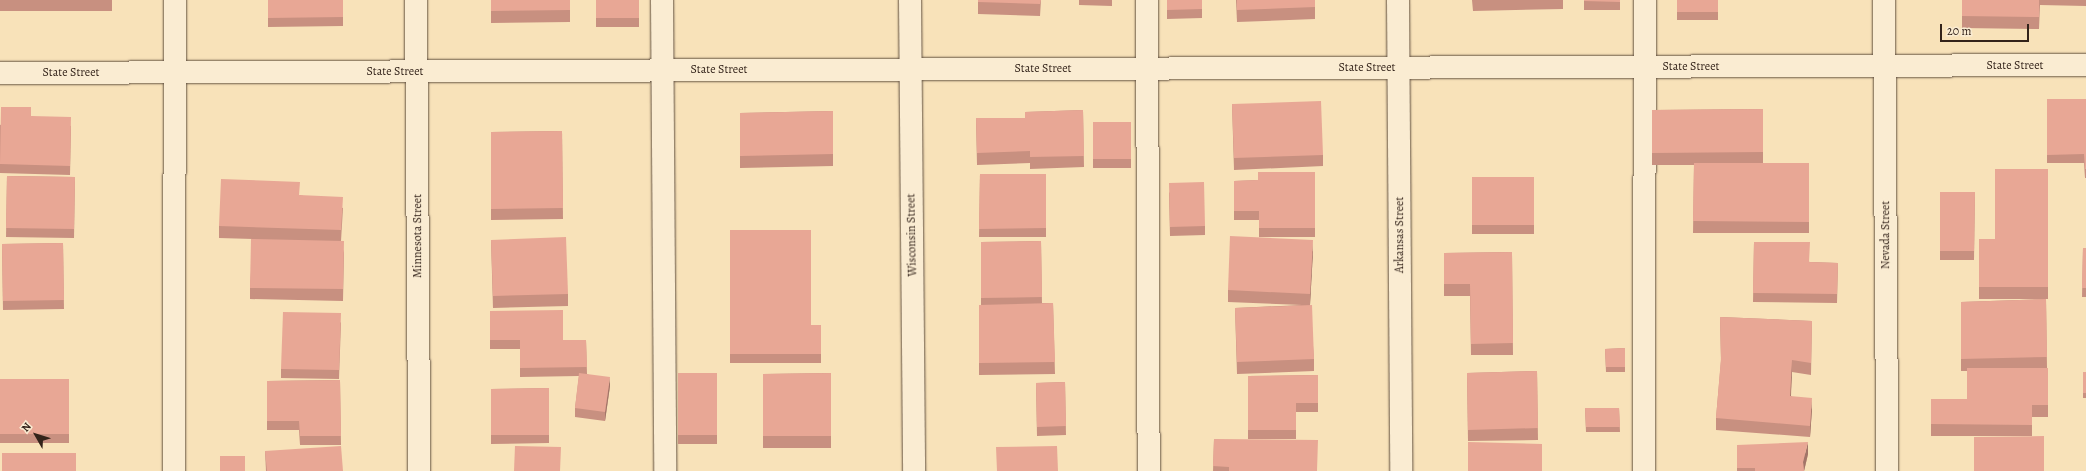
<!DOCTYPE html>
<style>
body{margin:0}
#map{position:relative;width:2086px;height:471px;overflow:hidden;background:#f8e2b9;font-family:Alegreya,serif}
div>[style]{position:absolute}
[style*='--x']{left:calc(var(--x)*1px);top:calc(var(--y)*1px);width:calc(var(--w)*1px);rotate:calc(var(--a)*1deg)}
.roads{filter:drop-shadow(0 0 1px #645342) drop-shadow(0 0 1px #645342)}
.minor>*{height:22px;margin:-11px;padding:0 11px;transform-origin:11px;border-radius:11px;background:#faecd2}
.wall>*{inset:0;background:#c89080}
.shaded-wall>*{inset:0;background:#a27568}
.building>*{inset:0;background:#e8a795}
span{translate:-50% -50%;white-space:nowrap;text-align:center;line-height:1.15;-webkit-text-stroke:4px #faecd2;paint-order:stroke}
.street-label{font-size:12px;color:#33231a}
.north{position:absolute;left:16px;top:415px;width:40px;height:40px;-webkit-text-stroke:3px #faecd2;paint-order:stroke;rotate:309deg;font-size:11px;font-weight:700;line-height:16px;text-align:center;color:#33231a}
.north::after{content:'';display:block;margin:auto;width:14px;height:18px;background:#33231a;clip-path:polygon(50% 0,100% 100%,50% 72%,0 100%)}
.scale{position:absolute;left:1940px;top:24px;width:89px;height:18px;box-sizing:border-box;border:2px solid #33231a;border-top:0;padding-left:5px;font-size:12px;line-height:14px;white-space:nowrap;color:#33231a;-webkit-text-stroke:3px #faecd2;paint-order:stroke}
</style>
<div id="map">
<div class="roads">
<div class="minor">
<div style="--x:416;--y:0;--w:471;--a:89.6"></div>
<div style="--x:662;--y:0;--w:471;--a:89.6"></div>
<div style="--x:910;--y:0;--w:471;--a:89.5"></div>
<div style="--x:1147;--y:0;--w:471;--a:89.8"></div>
<div style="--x:1398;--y:0;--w:471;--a:89.6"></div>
<div style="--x:1884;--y:0;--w:471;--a:89.6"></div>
<div style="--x:0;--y:73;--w:2086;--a:-0.22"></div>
<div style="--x:174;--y:471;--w:471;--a:-89.9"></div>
<div style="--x:1644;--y:471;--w:471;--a:-89.9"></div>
</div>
</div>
<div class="wall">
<div style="clip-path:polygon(0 0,112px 0,112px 11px,0 11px)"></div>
<div style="clip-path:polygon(268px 0,343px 0,343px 26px,268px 27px)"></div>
<div style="clip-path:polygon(491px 0,570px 0,570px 22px,491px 23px)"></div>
<div style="clip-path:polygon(596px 0,639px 0,639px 27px,596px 27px)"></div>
<div style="clip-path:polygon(978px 0,1041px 0,1040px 16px,978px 14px)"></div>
<div style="clip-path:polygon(1079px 0,1112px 0,1112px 6px,1079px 5px)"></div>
<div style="clip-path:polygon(1167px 0,1202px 0,1202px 18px,1167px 19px)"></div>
<div style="clip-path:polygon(1236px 0,1315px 0,1315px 19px,1237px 22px)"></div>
<div style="clip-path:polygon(1472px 0,1563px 0,1563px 9px,1473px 11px)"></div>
<div style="clip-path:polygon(1584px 0,1620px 0,1620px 10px,1584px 10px)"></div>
<div style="clip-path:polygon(1677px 0,1718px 0,1718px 20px,1677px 20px)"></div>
<div style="clip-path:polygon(1962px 0,2086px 0,2086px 6px,2040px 5px,2039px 29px,1962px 28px)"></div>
<div style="clip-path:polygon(2047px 99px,2086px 99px,2086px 178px,2085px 178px,2084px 163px,2047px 163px)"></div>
<div style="clip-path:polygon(1232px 104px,1323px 155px,1323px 166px,1234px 170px)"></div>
<div style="clip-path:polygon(1763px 109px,1763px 163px,1809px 163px,1809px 233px,1693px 233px,1694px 165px,1652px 165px,1652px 110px)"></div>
<div style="clip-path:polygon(1083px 110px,1084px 167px,1030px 169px,1030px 163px,977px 165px,976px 118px,1025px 118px,1025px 112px)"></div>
<div style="clip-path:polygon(833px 111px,833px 166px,740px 168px,740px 113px)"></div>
<div style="clip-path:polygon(31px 116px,71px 126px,70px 175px,0 173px,0 125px)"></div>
<div style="clip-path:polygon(1093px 122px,1131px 122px,1131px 168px,1093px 168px)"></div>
<div style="clip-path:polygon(562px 131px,563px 219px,491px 220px,491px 132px)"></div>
<div style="clip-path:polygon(2048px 169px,2048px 299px,1979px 299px,1979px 239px,1995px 239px)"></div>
<div style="clip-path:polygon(1315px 172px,1315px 237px,1259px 237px,1259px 220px,1234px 220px,1234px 181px,1258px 180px)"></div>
<div style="clip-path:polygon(980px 174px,1046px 174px,1046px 237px,979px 237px)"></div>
<div style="clip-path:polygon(7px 176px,75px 177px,74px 238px,6px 237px)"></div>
<div style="clip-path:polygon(1472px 177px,1534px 177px,1534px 234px,1472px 234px)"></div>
<div style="clip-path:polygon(1169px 192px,1205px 226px,1205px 235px,1170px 236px)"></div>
<div style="clip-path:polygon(1940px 192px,1975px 192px,1974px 260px,1940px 260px)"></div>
<div style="clip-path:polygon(300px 195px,343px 208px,341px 241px,344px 253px,343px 301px,250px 299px,250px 288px,253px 239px,219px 238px,219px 226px)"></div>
<div style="clip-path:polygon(730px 230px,811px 325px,821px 325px,821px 363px,730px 363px)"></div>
<div style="clip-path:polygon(491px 240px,568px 294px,568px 306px,493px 308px)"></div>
<div style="clip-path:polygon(1041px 241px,1042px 303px,1053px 303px,1055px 374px,979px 375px,979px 305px,981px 305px,981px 242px)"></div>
<div style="clip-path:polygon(1754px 242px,1810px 262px,1838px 263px,1837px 303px,1753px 302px)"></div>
<div style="clip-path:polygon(63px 243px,64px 309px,3px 310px,2px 244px)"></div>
<div style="clip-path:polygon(2083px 248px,2086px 248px,2086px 297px,2082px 297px)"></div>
<div style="clip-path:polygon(1313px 251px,1310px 305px,1314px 359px,1314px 371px,1237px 374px,1235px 308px,1302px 305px,1228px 302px,1228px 290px)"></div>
<div style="clip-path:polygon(1512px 252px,1513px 355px,1471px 355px,1470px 296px,1444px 296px,1444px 253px)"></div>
<div style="clip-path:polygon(2046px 299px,2047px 368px,2048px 368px,2048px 417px,2032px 417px,2032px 436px,1931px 436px,1931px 399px,1967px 399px,1967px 371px,1961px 371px,1961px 302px)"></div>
<div style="clip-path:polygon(490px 311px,563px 340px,586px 340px,587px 374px,610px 386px,605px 421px,575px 417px,575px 408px,579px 376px,520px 377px,520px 349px,490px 349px)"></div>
<div style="clip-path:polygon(1720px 317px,1812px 321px,1811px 375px,1792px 372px,1791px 396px,1812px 409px,1810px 437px,1716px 430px,1716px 418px,1721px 361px)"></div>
<div style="clip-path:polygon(341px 322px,339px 379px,281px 378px,281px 369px)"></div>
<div style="clip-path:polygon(1625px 348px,1625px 372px,1606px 372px,1605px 349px)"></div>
<div style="clip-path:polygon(1537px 371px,1538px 440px,1468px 441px,1467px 373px)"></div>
<div style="clip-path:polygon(2083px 372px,2086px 372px,2086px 398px,2083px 398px)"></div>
<div style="clip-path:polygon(678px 373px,717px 373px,717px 444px,678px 444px)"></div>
<div style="clip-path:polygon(831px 373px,831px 448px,763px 448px,763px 374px)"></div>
<div style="clip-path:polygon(1318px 375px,1318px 412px,1296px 412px,1296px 439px,1248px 439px,1248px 376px)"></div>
<div style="clip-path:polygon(0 379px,69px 379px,69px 443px,0 443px)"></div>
<div style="clip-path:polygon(340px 380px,341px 445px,300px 445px,299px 430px,267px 430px,267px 381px)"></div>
<div style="clip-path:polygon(1065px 382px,1066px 435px,1037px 436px,1036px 383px)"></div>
<div style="clip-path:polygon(549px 388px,549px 443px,491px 444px,491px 389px)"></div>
<div style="clip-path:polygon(1585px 408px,1619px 408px,1620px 432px,1586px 432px)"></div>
<div style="clip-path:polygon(1214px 439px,1317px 471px,1213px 471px)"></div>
<div style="clip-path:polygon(1737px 445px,1808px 454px,1804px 471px,1737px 471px)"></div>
<div style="clip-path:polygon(265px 451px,343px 471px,266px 471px)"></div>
</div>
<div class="shaded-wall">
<div style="clip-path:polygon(1313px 240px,1313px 251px,1310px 305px,1310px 294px)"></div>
<div style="clip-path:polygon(1792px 360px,1792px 372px,1790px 408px,1790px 396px)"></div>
<div style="clip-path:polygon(610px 377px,610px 386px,605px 421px,605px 412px)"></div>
<div style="clip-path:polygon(1812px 398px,1812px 409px,1810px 437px,1810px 426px)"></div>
<div style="clip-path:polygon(1808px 442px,1808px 454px,1804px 471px,1803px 462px)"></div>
</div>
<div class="building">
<div style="clip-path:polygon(268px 0,343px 0,343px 17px,268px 18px)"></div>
<div style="clip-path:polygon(491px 0,570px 0,570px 10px,491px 11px)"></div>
<div style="clip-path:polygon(596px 0,639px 0,639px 18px,596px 18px)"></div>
<div style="clip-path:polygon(978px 0,1041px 0,1040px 4px,978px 2px)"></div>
<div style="clip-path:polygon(1167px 0,1202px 0,1202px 9px,1167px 10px)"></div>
<div style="clip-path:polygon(1237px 0,1315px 0,1315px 7px,1237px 10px)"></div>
<div style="clip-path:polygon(1584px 0,1620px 0,1620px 2px,1584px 1px)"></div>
<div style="clip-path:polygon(1677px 0,1718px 0,1718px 12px,1677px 12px)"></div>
<div style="clip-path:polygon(1962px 0,2039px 0,2039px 17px,1962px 16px)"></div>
<div style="clip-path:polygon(2047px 99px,2086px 99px,2086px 169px,2085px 169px,2084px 154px,2047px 155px)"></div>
<div style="clip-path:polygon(1321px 101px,1323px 155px,1234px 158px,1232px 104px)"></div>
<div style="clip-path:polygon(1px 107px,31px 107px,31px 116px,71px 117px,70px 166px,0 164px)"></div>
<div style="clip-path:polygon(1763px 109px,1763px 152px,1652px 153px,1652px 110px)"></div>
<div style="clip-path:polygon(1083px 110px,1084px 156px,1030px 157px,1030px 151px,977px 153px,976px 118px,1025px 118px,1025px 112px)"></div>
<div style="clip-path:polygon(833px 111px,833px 154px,740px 156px,740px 113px)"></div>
<div style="clip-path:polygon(1093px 122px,1131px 122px,1131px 159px,1093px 159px)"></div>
<div style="clip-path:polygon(562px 131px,563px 208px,491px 209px,491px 132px)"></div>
<div style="clip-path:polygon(1694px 163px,1809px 163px,1809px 222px,1693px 221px)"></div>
<div style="clip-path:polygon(1995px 169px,2048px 169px,2048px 287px,1979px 287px,1979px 239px,1995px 239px)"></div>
<div style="clip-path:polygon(1258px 172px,1315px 172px,1315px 228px,1259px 228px,1259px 211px,1234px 211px,1234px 181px,1258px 180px)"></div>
<div style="clip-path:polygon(980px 174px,1046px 174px,1046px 228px,979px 229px)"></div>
<div style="clip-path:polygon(7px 176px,75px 177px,74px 229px,6px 228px)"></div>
<div style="clip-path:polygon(1472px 177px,1534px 177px,1534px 225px,1472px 225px)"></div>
<div style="clip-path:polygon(221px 179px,300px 182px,299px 195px,343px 197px,341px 230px,219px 226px)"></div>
<div style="clip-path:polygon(1204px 182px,1205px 226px,1170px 227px,1169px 183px)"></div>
<div style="clip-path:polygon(1940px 192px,1975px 192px,1974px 251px,1940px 251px)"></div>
<div style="clip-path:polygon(730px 230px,811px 230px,811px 325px,821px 325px,821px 354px,730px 354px)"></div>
<div style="clip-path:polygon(1230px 236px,1313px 240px,1310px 294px,1228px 290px)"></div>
<div style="clip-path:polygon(566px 237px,568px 294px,493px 296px,491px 240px)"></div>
<div style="clip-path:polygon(251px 239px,344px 241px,343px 289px,250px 288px)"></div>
<div style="clip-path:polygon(1041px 241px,1042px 297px,981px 298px,981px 242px)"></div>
<div style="clip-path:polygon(1754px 242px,1810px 242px,1809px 262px,1838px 263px,1837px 294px,1753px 293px)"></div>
<div style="clip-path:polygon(63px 243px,64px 300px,3px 301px,2px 244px)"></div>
<div style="clip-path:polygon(2083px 248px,2086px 248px,2086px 288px,2082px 288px)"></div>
<div style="clip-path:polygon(1512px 252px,1513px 343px,1471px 344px,1470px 284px,1444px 284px,1444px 253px)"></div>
<div style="clip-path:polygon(2046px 299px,2047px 357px,1961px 359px,1961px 302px)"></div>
<div style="clip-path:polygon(1053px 303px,1055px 362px,979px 363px,979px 305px)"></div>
<div style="clip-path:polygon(1312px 305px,1314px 359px,1237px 362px,1235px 308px)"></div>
<div style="clip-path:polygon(563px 310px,563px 340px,586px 340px,587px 367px,520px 368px,520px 340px,490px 340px,490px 311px)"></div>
<div style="clip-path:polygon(283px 312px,341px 313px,339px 370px,281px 369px)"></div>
<div style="clip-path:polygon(1720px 317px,1812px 321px,1811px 363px,1792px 360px,1790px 396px,1812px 398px,1810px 426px,1716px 418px,1721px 358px)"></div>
<div style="clip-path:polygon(1625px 348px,1625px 367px,1606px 367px,1605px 349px)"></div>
<div style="clip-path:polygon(1967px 368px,2048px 368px,2048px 405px,2032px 405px,2032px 425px,1931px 424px,1931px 399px,1967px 399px)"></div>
<div style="clip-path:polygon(1537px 371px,1538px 428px,1468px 430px,1467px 373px)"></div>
<div style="clip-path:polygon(2083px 372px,2086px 372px,2086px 393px,2083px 393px)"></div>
<div style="clip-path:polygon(579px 373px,610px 377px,605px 412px,575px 408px)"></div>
<div style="clip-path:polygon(678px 373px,717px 373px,717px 435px,678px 435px)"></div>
<div style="clip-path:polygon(831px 373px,831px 436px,763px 436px,763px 374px)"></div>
<div style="clip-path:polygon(1318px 375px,1318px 403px,1296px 403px,1296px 430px,1248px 430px,1248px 376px)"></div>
<div style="clip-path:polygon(0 379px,69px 379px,69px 434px,0 434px)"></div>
<div style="clip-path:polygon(340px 380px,341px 436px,300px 436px,299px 421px,267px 421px,267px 381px)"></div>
<div style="clip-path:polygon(1065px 382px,1066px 426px,1037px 427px,1036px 383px)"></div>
<div style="clip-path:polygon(549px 388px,549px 435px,491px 435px,491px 389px)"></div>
<div style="clip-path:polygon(1585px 408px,1619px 408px,1620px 427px,1586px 427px)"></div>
<div style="clip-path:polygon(2044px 436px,2044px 471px,1974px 471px,1974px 437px)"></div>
<div style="clip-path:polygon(1214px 439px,1318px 440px,1317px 471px,1229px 471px,1229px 467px,1213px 466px)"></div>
<div style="clip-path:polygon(1468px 442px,1542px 444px,1542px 471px,1468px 471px)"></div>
<div style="clip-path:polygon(1808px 442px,1803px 462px,1804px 471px,1755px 471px,1755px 468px,1737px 468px,1737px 445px)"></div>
<div style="clip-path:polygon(341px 446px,343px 471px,267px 471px,265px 451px)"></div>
<div style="clip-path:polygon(515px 446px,561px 447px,560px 471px,514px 471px)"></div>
<div style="clip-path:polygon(1057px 446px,1058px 471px,997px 471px,996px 447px)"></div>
<div style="clip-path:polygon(2px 453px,76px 453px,76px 471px,2px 471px)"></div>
<div style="clip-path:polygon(220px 456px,245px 456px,245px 471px,220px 471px)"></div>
</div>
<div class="street-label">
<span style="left:2015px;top:66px">State Street</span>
<span style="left:1691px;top:67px">State Street</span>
<span style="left:1367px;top:68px">State Street</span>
<span style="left:1043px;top:69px">State Street</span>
<span style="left:719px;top:70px">State Street</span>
<span style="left:395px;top:72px">State Street</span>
<span style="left:71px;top:73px">State Street</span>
<span style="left:912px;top:235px;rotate:-91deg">Wisconsin Street</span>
<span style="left:1400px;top:235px;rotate:-90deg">Arkansas Street</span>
<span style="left:1886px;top:235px;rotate:-90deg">Nevada Street</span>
<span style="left:418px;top:236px;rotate:-90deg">Minnesota Street</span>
</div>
<div class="north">N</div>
<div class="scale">20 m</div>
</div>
